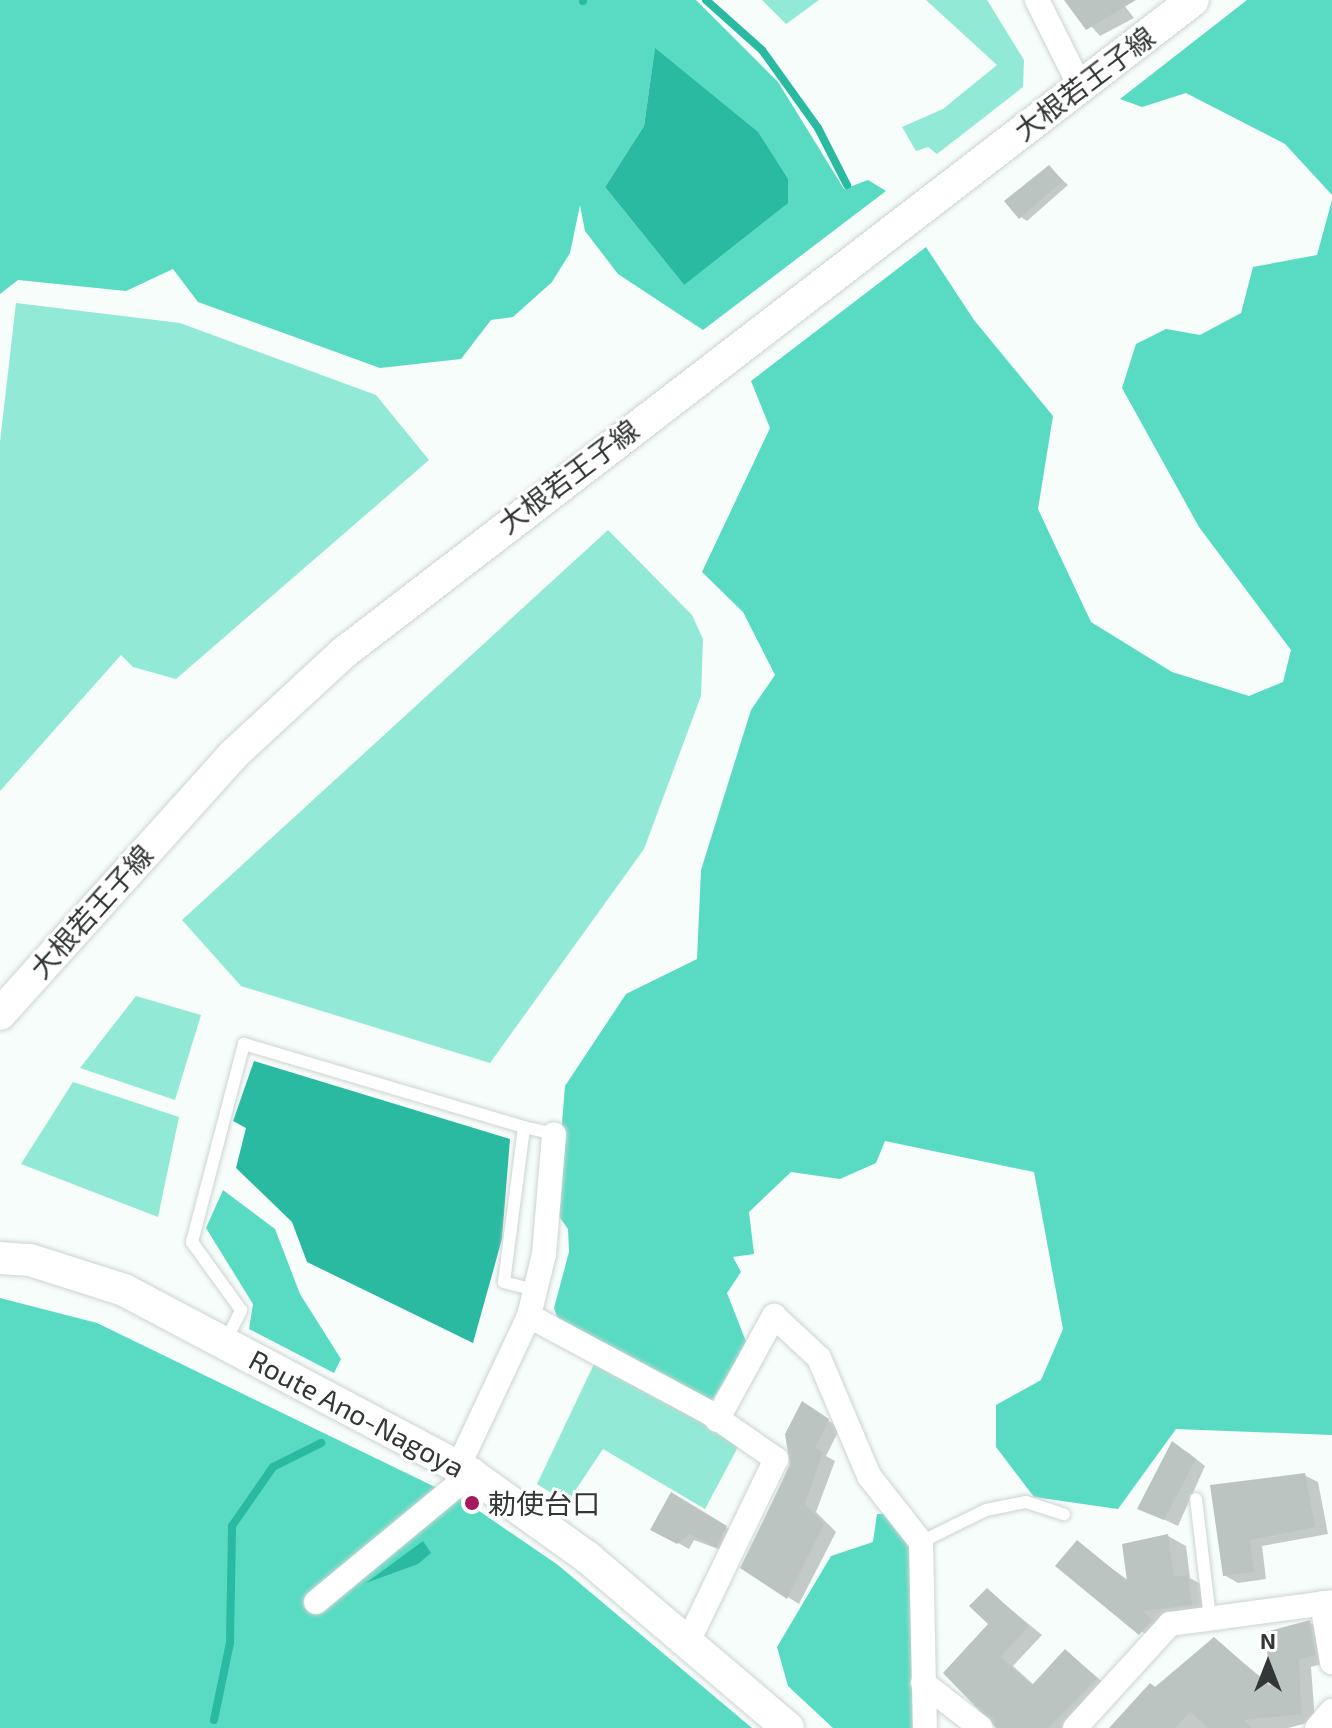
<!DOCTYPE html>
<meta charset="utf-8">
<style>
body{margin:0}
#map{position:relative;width:1332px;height:1728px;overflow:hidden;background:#f6fdfb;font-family:"Exo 2","Noto Sans JP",sans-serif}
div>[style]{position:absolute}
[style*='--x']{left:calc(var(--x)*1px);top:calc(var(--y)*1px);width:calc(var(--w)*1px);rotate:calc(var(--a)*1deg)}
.green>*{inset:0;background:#91e9d6}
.forest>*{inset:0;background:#58dbc2}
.water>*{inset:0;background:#2ab9a1}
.shadow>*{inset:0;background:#0003}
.stream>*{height:8px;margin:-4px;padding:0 4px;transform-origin:4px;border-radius:4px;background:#2ab9a1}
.building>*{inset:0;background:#bcc4c2}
.roads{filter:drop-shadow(0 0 2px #ccd4d2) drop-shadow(0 0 2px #ccd4d2)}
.lane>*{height:12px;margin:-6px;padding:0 6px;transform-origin:6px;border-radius:6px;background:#fff}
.street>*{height:24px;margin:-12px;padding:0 12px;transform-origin:12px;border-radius:12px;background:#fff}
.secondary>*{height:32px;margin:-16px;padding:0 16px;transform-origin:16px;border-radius:16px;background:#fff}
.dots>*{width:22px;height:22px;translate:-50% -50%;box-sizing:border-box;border:4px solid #fff;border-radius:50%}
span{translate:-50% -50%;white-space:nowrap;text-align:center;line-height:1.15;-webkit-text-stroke:6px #fff;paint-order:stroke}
.street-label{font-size:28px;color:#343737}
.poi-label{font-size:28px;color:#343737}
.left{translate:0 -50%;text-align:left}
.north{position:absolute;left:1228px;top:1624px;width:80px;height:80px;-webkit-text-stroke:6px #fff;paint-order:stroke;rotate:0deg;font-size:22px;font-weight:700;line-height:32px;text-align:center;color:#343737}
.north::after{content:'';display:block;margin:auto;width:28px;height:36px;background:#343737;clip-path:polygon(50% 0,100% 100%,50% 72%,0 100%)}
</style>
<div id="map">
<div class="green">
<div style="clip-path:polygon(762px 0,819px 0,786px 24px)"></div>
<div style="clip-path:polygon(926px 0,987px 0,1024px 60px,1023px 87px,937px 154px,928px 147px,916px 151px,902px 127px,943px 109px,997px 65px)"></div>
<div style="clip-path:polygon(16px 303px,180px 323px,376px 395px,429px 460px,176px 679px,133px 667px,121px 655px,0 791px,0 442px)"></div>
<div style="clip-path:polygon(608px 530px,692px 615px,703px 639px,701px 696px,644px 849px,490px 1063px,241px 986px,182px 920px)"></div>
<div style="clip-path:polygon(136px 996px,201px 1015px,175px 1100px,80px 1068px)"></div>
<div style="clip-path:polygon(73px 1082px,179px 1117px,158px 1217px,21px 1164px)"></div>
<div style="clip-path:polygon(595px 1362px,705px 1420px,738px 1447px,705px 1509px,603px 1449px,567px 1503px,537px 1484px)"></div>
</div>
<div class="forest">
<div style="clip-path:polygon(evenodd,0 0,696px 0,778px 82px,844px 189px,868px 180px,886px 191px,703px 330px,618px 274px,585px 231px,580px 205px,570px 253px,552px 282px,513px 317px,491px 320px,461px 359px,380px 368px,198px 302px,173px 269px,126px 291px,18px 280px,0 294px,0 0,655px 49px,684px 285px,605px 187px,644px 126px,655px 49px)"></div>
<div style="clip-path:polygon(1247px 0,1332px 0,1332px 195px,1285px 144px,1186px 93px,1142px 107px,1120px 99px)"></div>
<div style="clip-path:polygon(1332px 200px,1332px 1435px,1176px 1429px,1118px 1509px,1034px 1497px,996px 1447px,996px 1405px,1041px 1380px,1063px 1329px,1034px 1172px,885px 1141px,876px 1163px,840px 1179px,791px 1172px,749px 1212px,754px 1254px,733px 1257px,741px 1272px,727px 1293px,747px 1344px,711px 1402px,559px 1322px,554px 1308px,569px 1252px,568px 1229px,555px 1211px,565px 1086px,626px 994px,697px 959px,701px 870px,751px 710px,775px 675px,743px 612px,702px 572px,770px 428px,751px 381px,926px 247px,974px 320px,1053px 416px,1038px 509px,1091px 622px,1172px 672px,1249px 696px,1283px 682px,1291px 650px,1199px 527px,1122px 388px,1136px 344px,1166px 329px,1200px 335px,1241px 313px,1253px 267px,1317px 255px)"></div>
<div style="clip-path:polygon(223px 1190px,275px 1229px,300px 1294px,341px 1359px,334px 1373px,249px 1329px,253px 1304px,206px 1228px)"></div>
<div style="clip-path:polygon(0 1298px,97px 1323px,466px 1502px,558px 1565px,752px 1728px,0 1728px)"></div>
<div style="clip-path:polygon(877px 1514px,888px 1514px,914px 1544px,915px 1728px,833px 1728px,788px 1686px,777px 1647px,831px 1556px,873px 1542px)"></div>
</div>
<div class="water">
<div style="clip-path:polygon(655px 48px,758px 132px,788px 179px,788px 203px,684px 285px,605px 187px,644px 126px)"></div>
<div style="clip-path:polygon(254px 1061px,510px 1139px,502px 1239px,473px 1343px,307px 1262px,292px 1222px,236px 1168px,246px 1128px,233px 1121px)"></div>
<div style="clip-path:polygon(423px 1541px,431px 1553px,418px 1564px,366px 1583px)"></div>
</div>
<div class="shadow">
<div style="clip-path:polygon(1068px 0,1131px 0,1124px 5px,1134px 18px,1100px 36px)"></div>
<div style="clip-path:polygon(1049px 167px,1068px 185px,1027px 221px,1021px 217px)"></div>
<div style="clip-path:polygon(814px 1411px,840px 1428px,826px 1456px,835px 1461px,816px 1512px,836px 1532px,799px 1604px,742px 1568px)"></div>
<div style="clip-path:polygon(1186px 1451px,1205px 1466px,1178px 1526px,1140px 1508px)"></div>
<div style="clip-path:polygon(1304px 1475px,1318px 1482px,1328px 1534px,1262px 1546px,1266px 1579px,1238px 1583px,1224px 1575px,1213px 1487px)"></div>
<div style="clip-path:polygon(671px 1495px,738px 1534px,729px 1553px,694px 1540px,689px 1549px,653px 1529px)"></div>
<div style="clip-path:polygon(1168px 1536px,1186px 1546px,1190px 1578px,1206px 1587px,1209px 1614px,1157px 1621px,1169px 1632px,1158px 1644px,1058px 1566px,1077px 1543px,1129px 1581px)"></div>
<div style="clip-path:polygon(987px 1590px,1042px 1635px,1013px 1666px,1034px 1685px,1066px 1651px,1110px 1688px,1073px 1728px,997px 1728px)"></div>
<div style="clip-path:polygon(1309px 1622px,1322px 1630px,1328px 1662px,1311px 1667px,1315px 1721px,1288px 1728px,1118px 1728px,1214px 1639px,1273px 1687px)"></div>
</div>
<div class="stream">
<div style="--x:706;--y:0;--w:75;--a:41.8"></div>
<div style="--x:762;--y:50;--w:96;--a:54.3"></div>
<div style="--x:818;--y:128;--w:64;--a:63"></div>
<div style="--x:583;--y:1;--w:1;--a:-90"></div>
<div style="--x:214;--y:1720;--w:79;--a:-78.3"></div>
<div style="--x:230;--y:1643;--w:117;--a:-89"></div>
<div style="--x:232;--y:1526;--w:72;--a:-55.2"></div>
<div style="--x:273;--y:1467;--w:54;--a:-26.6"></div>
</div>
<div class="building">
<div style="clip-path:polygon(1064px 0,1136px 0,1086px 30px)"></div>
<div style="clip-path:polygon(1049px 165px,1063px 181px,1019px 219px,1004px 201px)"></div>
<div style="clip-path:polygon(802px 1401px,829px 1419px,815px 1448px,823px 1452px,805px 1504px,824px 1524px,787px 1599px,740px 1568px,790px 1466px,785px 1434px)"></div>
<div style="clip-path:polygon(1172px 1441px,1196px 1459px,1164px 1520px,1137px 1509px)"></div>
<div style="clip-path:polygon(1305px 1473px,1315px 1527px,1250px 1540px,1254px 1572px,1223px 1576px,1210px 1485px)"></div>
<div style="clip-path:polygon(671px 1492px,727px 1526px,717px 1548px,690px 1534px,677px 1544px,650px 1530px)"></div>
<div style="clip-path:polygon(1168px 1534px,1174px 1577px,1188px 1575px,1192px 1605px,1142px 1611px,1152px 1620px,1139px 1635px,1055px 1566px,1077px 1540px,1127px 1581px,1122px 1544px)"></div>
<div style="clip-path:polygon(987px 1588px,1029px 1626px,1000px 1657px,1032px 1685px,1065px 1649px,1097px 1678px,1048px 1728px,996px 1728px,943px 1673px,988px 1624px,969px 1606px)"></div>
<div style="clip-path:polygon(1310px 1620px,1316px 1655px,1299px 1660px,1302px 1714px,1244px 1720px,1252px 1728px,1209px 1728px,1190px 1712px,1175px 1728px,1109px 1728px,1150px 1683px,1155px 1687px,1214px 1637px,1271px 1687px,1265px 1632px)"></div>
</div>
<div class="roads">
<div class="lane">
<div style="--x:535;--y:1290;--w:32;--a:-166"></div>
<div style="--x:504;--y:1282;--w:156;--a:-82.6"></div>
<div style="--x:524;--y:1127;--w:31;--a:13"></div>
<div style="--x:225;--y:1342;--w:36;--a:-63"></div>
<div style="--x:241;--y:1310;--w:84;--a:-125.8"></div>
<div style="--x:192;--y:1242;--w:205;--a:-75.3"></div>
<div style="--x:244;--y:1044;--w:292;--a:16.5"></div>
<div style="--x:1196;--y:1499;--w:121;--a:83.3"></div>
<div style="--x:921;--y:1542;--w:72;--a:-26.2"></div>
<div style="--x:986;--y:1510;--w:41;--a:-11.3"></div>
<div style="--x:1026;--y:1502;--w:40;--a:18"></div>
</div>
<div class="street">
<div style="--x:1037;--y:0;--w:96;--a:63.4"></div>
<div style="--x:529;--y:1316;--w:64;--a:-76.4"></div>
<div style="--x:544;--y:1254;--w:120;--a:-85.2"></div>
<div style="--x:717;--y:1420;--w:119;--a:-61.3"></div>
<div style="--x:774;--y:1316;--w:62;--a:43"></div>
<div style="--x:819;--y:1358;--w:128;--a:67"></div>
<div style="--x:869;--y:1476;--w:84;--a:51.8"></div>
<div style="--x:921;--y:1542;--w:186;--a:88.8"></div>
<div style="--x:458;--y:1467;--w:167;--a:-64.8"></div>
<div style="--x:529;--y:1316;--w:203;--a:28.2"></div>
<div style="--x:708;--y:1412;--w:83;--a:34.7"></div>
<div style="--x:776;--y:1459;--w:205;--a:115.7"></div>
<div style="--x:316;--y:1602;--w:201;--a:-39.6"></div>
<div style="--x:1322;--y:1603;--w:60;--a:80.4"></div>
<div style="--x:923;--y:1683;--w:73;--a:37.8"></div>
<div style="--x:1075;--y:1728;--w:141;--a:-47.6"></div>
<div style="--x:1170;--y:1624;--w:163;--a:-7.7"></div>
<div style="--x:1317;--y:1728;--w:23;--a:-49"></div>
</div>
<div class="secondary">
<div style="--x:0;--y:1014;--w:348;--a:-48"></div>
<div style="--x:233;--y:755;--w:149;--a:-42.8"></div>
<div style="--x:342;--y:654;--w:1073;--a:-37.54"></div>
<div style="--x:0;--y:1258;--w:30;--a:4"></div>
<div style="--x:30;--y:1260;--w:99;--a:17.7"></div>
<div style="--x:124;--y:1290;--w:393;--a:27.9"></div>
<div style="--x:471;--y:1474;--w:143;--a:35.6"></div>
<div style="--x:587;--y:1557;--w:264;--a:40.4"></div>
</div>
</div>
<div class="dots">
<div style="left:472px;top:1503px;background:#a6195c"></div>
</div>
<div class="street-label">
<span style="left:1084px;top:83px;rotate:-37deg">大根若王子線</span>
<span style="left:568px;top:476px;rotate:-37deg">大根若王子線</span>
<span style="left:91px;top:911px;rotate:-48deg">大根若王子線</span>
<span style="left:357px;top:1413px;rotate:28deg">Route Ano-Nagoya</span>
</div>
<div class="poi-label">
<span class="left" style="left:488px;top:1503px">勅使台口</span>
</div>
<div class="north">N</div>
</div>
